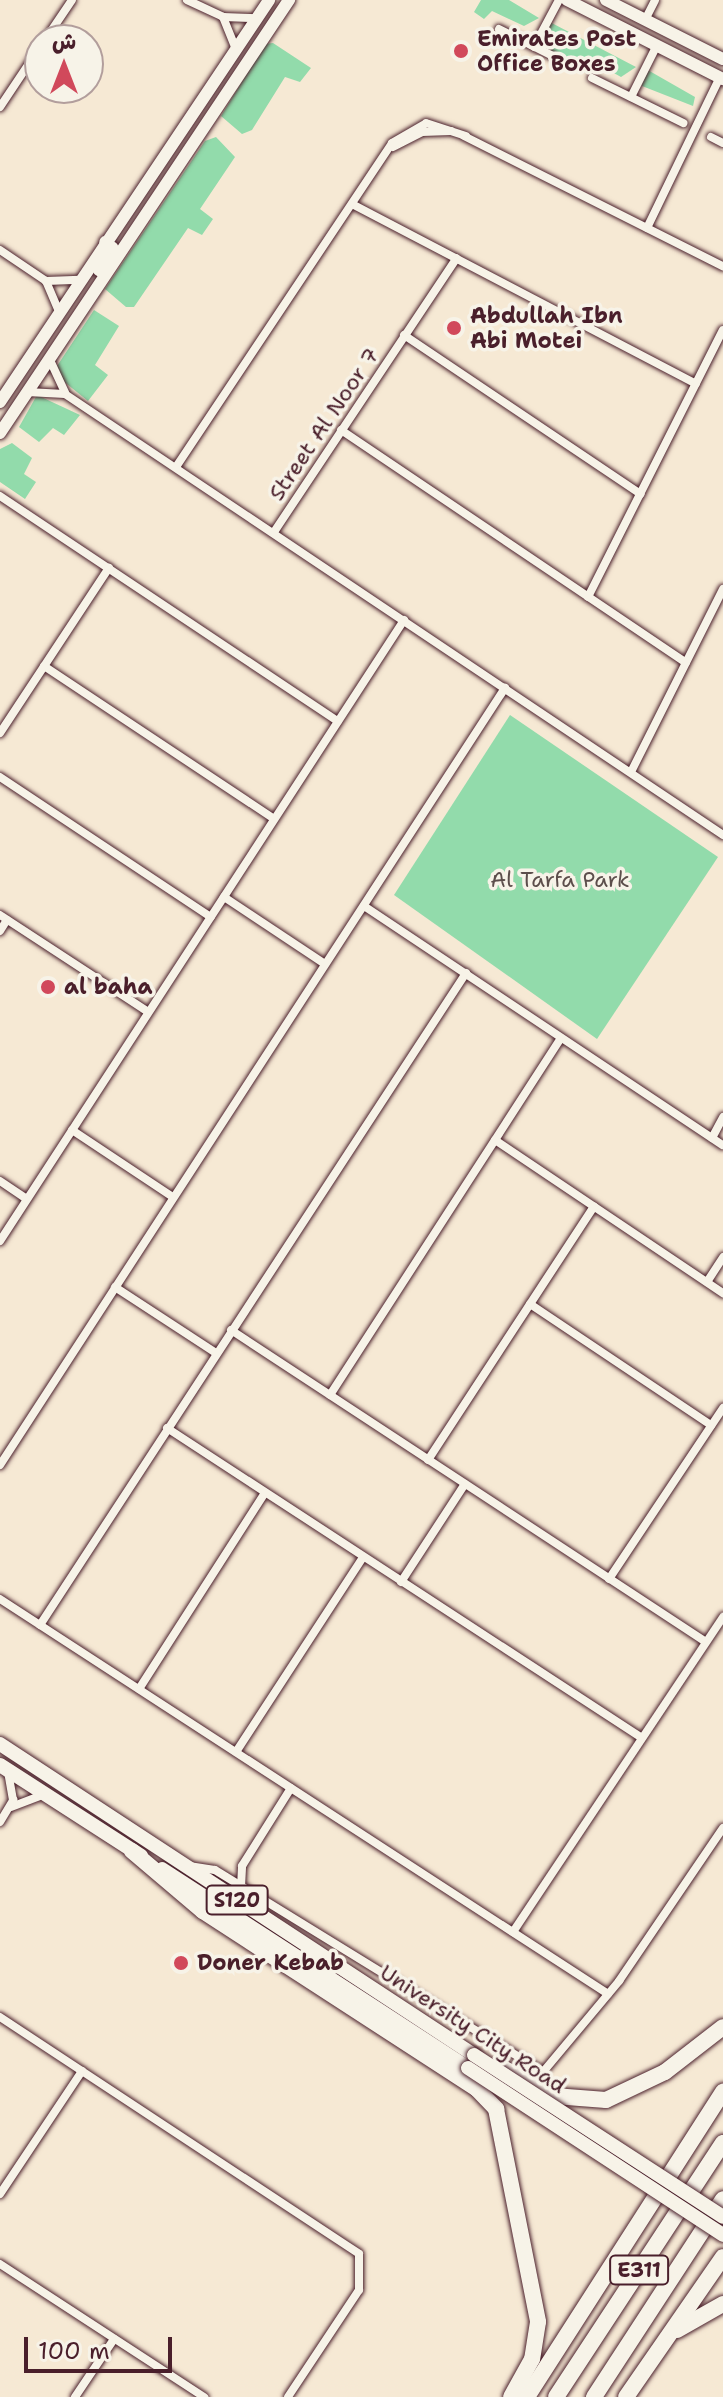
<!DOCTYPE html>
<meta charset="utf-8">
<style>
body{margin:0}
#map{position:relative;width:723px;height:2397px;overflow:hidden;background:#f6e9d4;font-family:"Shantell Sans","Playpen Sans Arabic",sans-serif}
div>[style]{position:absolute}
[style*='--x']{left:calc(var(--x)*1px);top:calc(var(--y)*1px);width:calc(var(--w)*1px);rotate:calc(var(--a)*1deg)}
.green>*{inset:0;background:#92dbab}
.roads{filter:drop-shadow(0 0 2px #4a1f2b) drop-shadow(0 0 2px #4a1f2b)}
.street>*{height:8px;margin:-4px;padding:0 4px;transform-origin:4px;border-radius:4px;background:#f7f3e8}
.secondary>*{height:12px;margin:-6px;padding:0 6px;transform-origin:6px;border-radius:6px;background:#f7f3e8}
.primary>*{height:14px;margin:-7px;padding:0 7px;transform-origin:7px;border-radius:7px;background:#f7f3e8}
.highway>*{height:16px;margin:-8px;padding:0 8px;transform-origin:8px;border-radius:8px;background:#f7f3e8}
.bridges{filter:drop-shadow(0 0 2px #4a1f2b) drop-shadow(0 0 2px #4a1f2b)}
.primary-bridge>*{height:14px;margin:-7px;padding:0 7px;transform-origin:7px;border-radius:7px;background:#f7f3e8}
.dots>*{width:22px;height:22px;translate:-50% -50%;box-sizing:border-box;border:4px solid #f7f3e8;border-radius:50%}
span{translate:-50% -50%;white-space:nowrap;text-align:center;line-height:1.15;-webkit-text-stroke:7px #f7f3e8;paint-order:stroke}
.shield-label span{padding:2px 6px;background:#f7f3e8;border:2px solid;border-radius:6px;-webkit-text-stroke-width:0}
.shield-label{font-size:20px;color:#4a1f2b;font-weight:700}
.poi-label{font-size:22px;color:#4a1f2b;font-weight:700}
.left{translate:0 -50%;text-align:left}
.street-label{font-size:22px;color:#4a1f2b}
.park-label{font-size:22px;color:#5c4e4b}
.north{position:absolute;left:24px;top:24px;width:80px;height:80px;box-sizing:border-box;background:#f7f3e8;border:2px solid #b29e9c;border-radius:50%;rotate:0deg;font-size:22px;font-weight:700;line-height:32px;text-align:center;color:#4a1f2b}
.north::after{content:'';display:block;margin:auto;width:28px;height:36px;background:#d1495b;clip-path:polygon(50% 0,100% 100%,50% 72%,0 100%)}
.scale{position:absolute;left:24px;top:2337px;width:148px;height:36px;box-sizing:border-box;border:4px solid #4a1f2b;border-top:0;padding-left:10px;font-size:24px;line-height:28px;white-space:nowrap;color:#4a1f2b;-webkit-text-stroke:6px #f7f3e8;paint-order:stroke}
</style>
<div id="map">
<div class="green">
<div style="clip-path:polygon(481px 0,509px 0,539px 18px,524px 26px,492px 11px,484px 19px,474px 12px)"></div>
<div style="clip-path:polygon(546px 20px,636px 67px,621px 77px,594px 62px,585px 73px,552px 54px)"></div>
<div style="clip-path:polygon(273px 43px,311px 68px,300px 82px,285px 77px,252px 130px,242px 134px,221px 116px,265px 44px)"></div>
<div style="clip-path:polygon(646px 69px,695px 97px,693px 106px,642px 86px,637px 76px)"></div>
<div style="clip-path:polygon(216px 137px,235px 157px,200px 209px,213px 219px,202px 235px,188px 228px,134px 307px,126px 307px,105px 289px,205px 141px)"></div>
<div style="clip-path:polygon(94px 310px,119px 326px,95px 365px,108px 375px,88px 401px,62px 380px,57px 366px)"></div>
<div style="clip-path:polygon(37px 395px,80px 415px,64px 435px,53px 428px,39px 442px,19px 427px)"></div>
<div style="clip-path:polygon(12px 443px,32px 458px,24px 474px,36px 482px,25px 499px,0 482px,0 449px)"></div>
<div style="clip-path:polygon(510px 715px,718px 857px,597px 1039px,394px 895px)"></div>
</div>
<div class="roads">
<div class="street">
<div style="--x:187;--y:0;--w:40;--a:25"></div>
<div style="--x:223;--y:17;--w:34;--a:2"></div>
<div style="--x:223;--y:17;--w:35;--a:68"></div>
<div style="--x:645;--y:20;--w:22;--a:-63"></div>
<div style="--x:499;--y:29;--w:60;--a:26.6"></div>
<div style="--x:45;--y:40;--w:48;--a:-56"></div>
<div style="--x:534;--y:47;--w:53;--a:-62"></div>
<div style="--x:592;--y:78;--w:102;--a:26.3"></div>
<div style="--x:631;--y:97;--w:58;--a:-63.4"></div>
<div style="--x:0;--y:107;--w:72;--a:-56.3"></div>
<div style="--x:464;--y:136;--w:290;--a:26.7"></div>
<div style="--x:711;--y:137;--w:13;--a:27"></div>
<div style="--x:393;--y:147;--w:33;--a:-27"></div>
<div style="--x:422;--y:132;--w:29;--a:-2"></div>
<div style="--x:352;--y:204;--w:388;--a:27.6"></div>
<div style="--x:647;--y:228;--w:168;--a:-64.2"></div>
<div style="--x:0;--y:250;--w:55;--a:34"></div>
<div style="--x:46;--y:281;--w:34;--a:67"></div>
<div style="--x:46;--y:281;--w:34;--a:-2"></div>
<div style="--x:404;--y:335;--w:285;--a:33.9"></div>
<div style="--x:49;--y:358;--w:38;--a:65"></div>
<div style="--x:27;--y:392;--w:38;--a:3"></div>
<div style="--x:65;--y:394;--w:792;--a:33.83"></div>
<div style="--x:341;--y:430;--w:416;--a:34"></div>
<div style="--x:176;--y:467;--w:389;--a:-56.3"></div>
<div style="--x:392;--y:143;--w:39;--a:-30"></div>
<div style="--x:426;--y:123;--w:42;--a:18"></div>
<div style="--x:0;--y:496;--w:406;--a:33.7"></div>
<div style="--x:274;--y:532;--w:329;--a:-56.3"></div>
<div style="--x:588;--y:597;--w:299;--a:-63.2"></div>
<div style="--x:44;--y:666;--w:276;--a:33.6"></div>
<div style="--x:0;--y:733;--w:198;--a:-56.6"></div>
<div style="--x:631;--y:772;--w:205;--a:-63.3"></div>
<div style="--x:0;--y:777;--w:253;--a:33.6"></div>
<div style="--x:224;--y:897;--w:121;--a:33.6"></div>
<div style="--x:364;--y:906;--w:431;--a:33.7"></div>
<div style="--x:0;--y:915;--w:177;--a:33.2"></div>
<div style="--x:0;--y:931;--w:13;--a:-58"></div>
<div style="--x:72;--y:1130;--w:121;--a:33.6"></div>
<div style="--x:712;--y:1138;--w:24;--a:-62"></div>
<div style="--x:495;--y:1140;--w:275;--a:33.9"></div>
<div style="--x:0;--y:1181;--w:32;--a:34"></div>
<div style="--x:0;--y:1241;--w:741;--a:-56.95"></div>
<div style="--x:707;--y:1282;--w:30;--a:-57"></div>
<div style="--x:115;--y:1287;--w:121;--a:33.2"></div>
<div style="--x:530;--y:1304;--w:218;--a:33.8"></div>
<div style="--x:231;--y:1330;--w:568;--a:33.3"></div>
<div style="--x:330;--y:1395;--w:425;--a:-57.1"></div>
<div style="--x:167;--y:1428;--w:567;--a:33.13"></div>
<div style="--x:428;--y:1460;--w:303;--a:-56.8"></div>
<div style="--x:0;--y:1465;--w:927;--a:-56.98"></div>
<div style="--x:609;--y:1579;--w:206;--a:-56.3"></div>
<div style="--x:401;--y:1582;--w:117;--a:-56.9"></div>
<div style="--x:0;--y:1599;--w:725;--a:33.01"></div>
<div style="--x:40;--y:1625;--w:779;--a:-56.84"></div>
<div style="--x:139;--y:1689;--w:233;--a:-57.3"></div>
<div style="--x:236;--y:1752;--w:233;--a:-56.9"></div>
<div style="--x:11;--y:1807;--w:33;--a:-21"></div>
<div style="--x:0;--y:1822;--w:26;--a:-59"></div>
<div style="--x:13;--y:1800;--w:28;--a:-100"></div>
<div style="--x:189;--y:1866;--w:26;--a:9"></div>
<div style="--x:215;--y:1870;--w:385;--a:31.6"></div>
<div style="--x:543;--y:2072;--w:119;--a:-50.1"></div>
<div style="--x:619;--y:1981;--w:185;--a:-55.8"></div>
<div style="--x:241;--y:1887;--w:21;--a:-87"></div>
<div style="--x:242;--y:1866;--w:92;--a:-57.9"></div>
<div style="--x:513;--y:1932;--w:379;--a:-56.3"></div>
<div style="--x:0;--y:2017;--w:430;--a:33.4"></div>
<div style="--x:359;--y:2254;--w:36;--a:90"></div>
<div style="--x:359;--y:2290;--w:128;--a:123.6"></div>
<div style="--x:0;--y:2194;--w:148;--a:-56.3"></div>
<div style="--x:0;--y:2264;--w:244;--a:33.1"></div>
<div style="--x:75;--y:2397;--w:70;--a:-56.1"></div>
</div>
<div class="secondary">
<div style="--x:567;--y:0;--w:175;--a:26.9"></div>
<div style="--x:606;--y:0;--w:131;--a:26.8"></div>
<div style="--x:99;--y:270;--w:26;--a:-59"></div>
<div style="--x:112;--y:248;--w:9;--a:-139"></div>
<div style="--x:0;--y:402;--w:484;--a:-56.2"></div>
<div style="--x:0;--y:433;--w:521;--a:-56.28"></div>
</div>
<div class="primary">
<div style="--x:0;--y:1744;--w:567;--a:33.27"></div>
<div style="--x:0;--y:1765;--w:168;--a:32.8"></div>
<div style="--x:162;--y:1869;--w:365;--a:33"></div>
</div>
<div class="highway">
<div style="--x:132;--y:1851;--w:93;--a:40.2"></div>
<div style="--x:203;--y:1911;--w:327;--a:33"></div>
<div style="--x:477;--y:2089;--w:28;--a:46"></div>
<div style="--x:496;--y:2109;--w:217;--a:78.8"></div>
<div style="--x:538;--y:2322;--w:37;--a:99"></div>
<div style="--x:532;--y:2359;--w:43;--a:118.9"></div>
<div style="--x:503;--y:2068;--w:58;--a:28.8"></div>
<div style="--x:554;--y:2096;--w:52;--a:4.4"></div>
<div style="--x:606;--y:2100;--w:65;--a:-25.4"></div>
<div style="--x:665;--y:2072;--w:73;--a:-37.8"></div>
<div style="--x:677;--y:2330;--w:53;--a:-29.5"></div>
<div style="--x:527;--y:2397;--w:363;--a:-57.3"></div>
<div style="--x:556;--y:2397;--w:304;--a:-56.7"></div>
<div style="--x:594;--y:2397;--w:236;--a:-56.9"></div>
<div style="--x:626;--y:2397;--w:170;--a:-55.3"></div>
</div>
</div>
<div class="bridges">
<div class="primary-bridge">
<div style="--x:474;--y:2055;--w:297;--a:33"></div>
<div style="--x:468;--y:2068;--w:305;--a:33.2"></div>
</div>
</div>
<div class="dots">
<div style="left:461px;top:51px;background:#d1495b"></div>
<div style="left:454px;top:328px;background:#d1495b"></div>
<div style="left:48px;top:987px;background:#d1495b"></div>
<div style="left:181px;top:1963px;background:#d1495b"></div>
</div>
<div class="shield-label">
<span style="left:237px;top:1900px">S120</span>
<span style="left:639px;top:2270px">E311</span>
</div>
<div class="poi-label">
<span class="left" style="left:477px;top:51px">Emirates Post<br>Office Boxes</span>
<span class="left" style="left:470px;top:328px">Abdullah Ibn<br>Abi Motei</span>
<span class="left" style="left:64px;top:987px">al baha</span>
<span class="left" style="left:197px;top:1963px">Doner Kebab</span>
</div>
<div class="street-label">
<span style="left:324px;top:424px;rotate:-56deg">Street Al Noor 7</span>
<span style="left:473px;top:2029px;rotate:33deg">University City Road</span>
</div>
<div class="park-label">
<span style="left:560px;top:880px">Al Tarfa Park</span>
</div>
<div class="north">ش</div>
<div class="scale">100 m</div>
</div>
